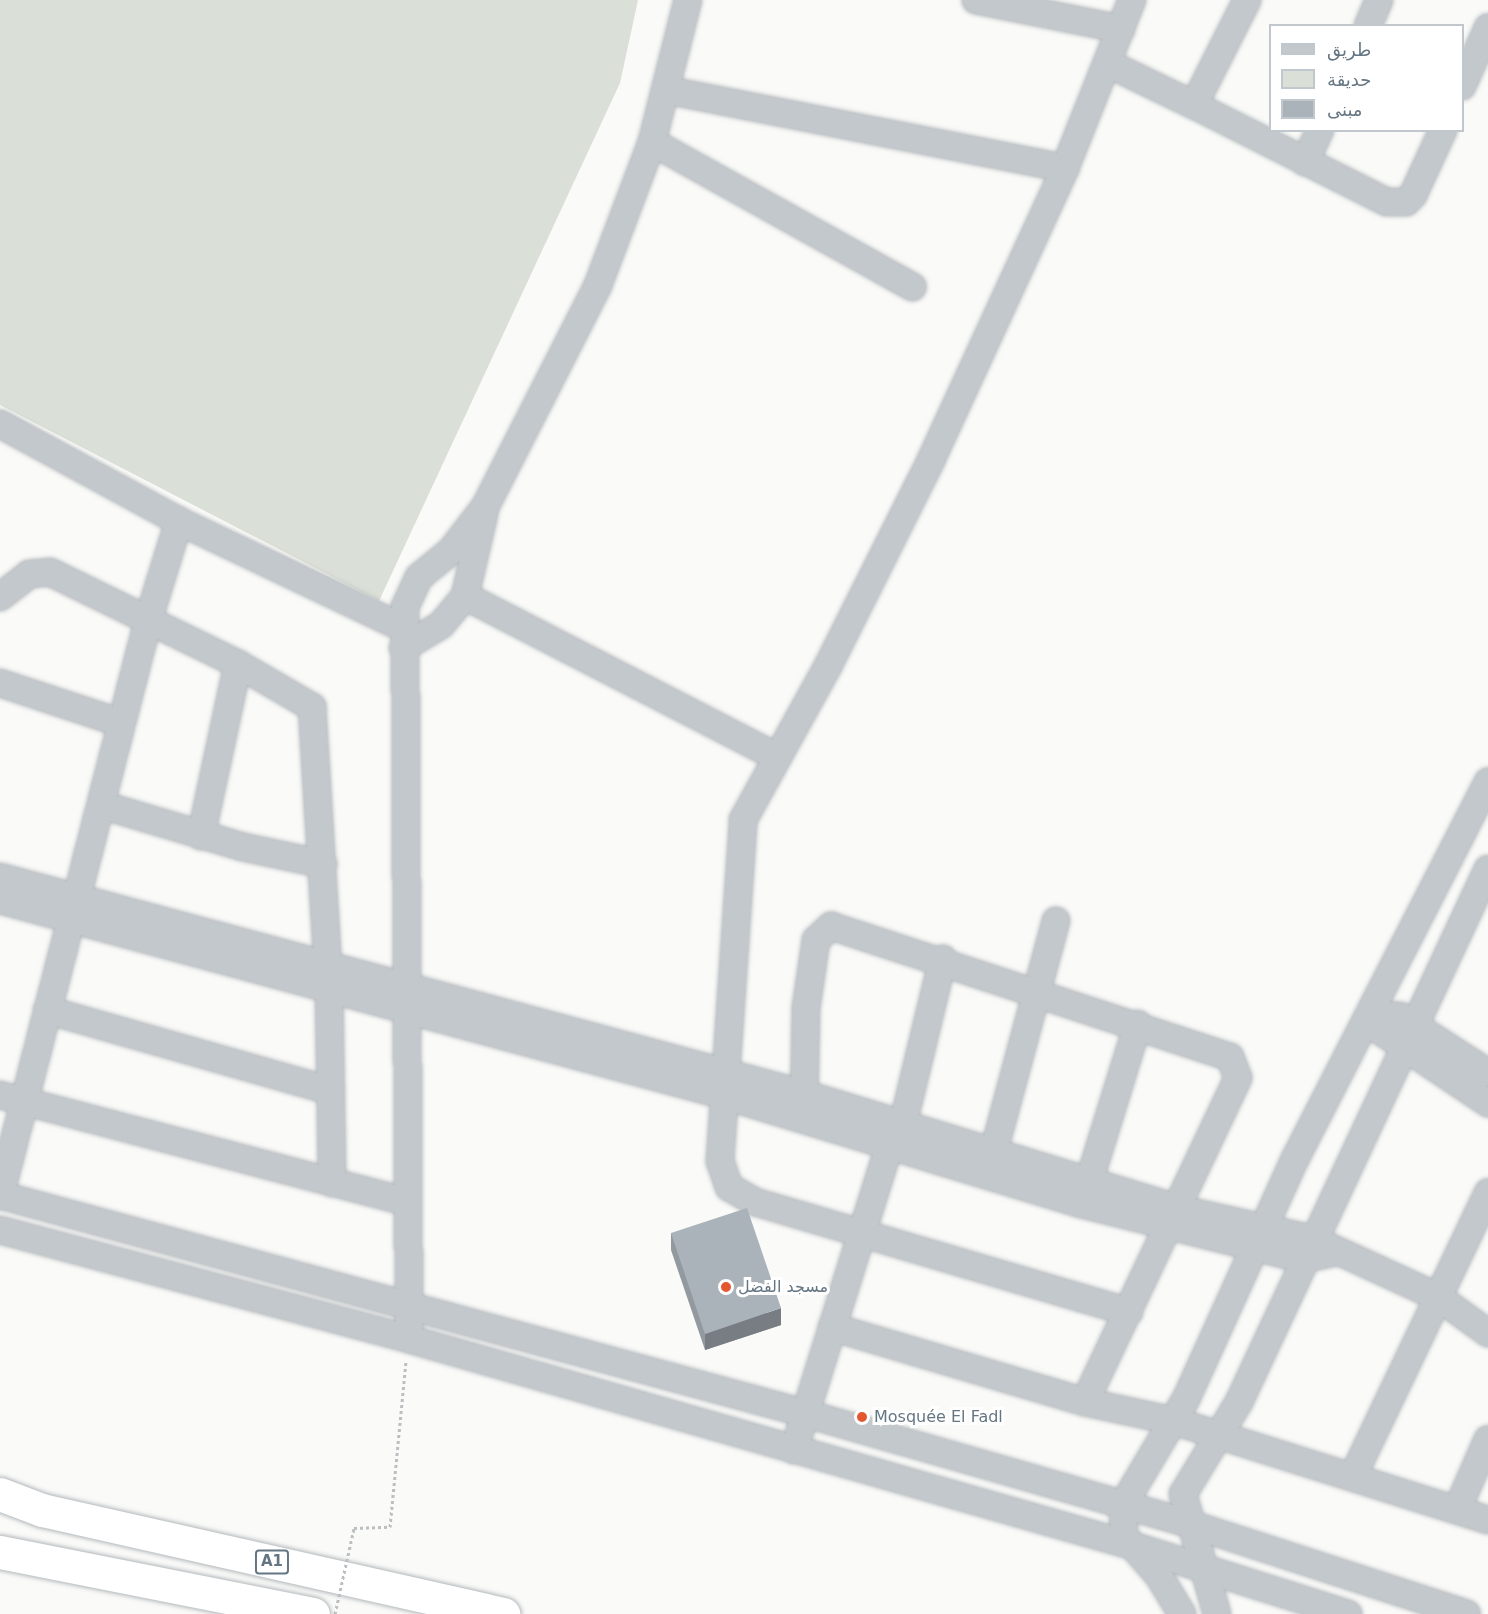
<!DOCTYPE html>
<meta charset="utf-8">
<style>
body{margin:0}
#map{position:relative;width:1488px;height:1614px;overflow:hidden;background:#fafaf8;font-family:"DejaVu Sans",Cairo,sans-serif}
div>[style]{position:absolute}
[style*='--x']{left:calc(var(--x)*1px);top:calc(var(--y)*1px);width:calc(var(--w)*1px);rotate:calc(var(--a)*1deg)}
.green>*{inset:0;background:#dadfd7}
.path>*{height:3px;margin-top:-1.5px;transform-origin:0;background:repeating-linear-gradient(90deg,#bbbfc2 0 3px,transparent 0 6px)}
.roads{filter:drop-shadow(0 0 2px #b4b9bd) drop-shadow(0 0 2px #b4b9bd)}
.minor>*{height:26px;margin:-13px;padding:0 13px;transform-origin:13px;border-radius:13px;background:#c3c8cc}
.highway>*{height:33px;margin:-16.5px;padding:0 16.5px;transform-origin:16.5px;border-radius:16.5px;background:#fff}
.path-bridge>*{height:3px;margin-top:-1.5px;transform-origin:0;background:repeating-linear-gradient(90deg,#bbbfc2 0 3px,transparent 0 6px)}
.wall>*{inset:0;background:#929a9f}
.shaded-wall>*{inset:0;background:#777d82}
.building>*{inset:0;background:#aab3b9}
.dots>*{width:16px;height:16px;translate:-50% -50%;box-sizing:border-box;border:3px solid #fff;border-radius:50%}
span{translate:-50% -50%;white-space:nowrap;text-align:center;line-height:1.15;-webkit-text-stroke:6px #fff;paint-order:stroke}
.shield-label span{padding:2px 4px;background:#fff;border:2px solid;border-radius:4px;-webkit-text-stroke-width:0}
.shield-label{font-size:15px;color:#657683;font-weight:700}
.poi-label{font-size:16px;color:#657683}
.left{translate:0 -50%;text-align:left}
.legend{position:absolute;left:1269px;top:24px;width:195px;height:108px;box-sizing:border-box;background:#fff;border:2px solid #c1c8cd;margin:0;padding:8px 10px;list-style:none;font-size:18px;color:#657683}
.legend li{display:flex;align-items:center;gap:12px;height:30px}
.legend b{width:30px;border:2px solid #c1c8cd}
</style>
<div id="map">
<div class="green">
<div style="clip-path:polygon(0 0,638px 0,620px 83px,379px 601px,0 405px)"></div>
</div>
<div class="path">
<div style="--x:354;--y:1528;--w:36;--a:-2"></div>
<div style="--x:390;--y:1527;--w:167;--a:-84.5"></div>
</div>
<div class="roads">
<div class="minor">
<div style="--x:976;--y:0;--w:148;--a:11.3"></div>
<div style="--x:1368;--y:26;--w:28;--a:-67"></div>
<div style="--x:1107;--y:63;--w:97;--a:25.8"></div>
<div style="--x:1194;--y:105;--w:118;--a:-63.2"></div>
<div style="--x:1462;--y:86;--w:64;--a:-65.9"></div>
<div style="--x:666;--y:90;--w:407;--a:11.1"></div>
<div style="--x:1194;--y:105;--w:216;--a:26.7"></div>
<div style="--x:1387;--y:202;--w:19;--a:0"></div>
<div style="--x:1406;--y:202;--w:10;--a:-45"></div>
<div style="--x:1413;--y:195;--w:72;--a:-65.2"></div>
<div style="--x:652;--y:142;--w:298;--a:29.1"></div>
<div style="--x:1305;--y:162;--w:35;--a:-65"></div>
<div style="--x:0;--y:424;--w:204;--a:28.5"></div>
<div style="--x:179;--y:521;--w:248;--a:25.5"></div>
<div style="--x:465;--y:596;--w:349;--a:27.3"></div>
<div style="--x:0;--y:597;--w:37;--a:-38"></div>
<div style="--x:29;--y:574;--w:21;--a:-5"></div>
<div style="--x:50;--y:572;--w:209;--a:26.1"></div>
<div style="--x:238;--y:664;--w:86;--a:30.2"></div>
<div style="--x:312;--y:707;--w:281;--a:86.5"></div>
<div style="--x:329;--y:987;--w:196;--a:89.1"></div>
<div style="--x:403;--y:648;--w:44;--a:-31.2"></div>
<div style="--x:441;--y:625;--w:38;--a:-50"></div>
<div style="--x:465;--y:596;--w:84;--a:-77"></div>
<div style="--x:0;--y:683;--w:127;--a:18.3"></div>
<div style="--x:102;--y:805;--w:147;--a:16.6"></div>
<div style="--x:243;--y:847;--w:82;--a:12"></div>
<div style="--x:201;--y:836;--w:176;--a:-77.9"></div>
<div style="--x:0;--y:877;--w:833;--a:15.1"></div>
<div style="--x:804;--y:1094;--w:392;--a:17"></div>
<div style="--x:1179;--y:1209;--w:136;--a:12.7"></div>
<div style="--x:1312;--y:1239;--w:139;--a:24.7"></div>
<div style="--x:1438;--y:1297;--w:62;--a:35.8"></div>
<div style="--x:0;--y:900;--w:749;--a:15.09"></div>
<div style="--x:723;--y:1095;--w:374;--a:16.9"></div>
<div style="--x:1081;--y:1204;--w:229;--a:13.9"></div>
<div style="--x:1303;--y:1259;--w:35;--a:-12"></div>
<div style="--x:47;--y:1010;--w:295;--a:15.9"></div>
<div style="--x:1488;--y:1073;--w:105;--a:-147.1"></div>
<div style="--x:1400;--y:1016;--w:23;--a:-178"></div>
<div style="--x:1377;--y:1015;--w:12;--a:145"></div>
<div style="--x:1367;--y:1022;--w:146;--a:33.8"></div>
<div style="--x:0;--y:1095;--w:421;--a:14.7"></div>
<div style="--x:804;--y:1111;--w:103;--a:-88.9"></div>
<div style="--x:806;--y:1008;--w:69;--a:-81.6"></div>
<div style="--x:816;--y:940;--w:21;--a:-43"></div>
<div style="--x:831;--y:926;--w:420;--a:18.2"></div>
<div style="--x:1230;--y:1057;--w:22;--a:69"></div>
<div style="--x:1238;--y:1078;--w:358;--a:115.3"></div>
<div style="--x:903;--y:1124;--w:170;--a:-76.4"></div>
<div style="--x:989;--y:1169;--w:257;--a:-74.9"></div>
<div style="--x:0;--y:1195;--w:833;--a:15.17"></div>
<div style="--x:804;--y:1413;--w:398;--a:16"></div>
<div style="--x:1187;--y:1523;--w:294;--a:18"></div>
<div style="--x:0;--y:1196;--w:594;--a:-75.57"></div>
<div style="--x:148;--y:621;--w:105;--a:-72.8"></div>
<div style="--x:1084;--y:1198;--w:182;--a:-72.8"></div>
<div style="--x:0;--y:1230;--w:423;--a:14.9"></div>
<div style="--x:409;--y:1339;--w:750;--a:15.95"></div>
<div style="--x:1130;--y:1545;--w:229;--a:17.6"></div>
<div style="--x:1129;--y:1312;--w:390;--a:-163.6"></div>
<div style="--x:755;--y:1202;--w:30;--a:-150"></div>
<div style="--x:729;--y:1187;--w:28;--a:-109"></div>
<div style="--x:720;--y:1161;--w:342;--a:-86.1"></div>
<div style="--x:743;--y:820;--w:176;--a:-61.1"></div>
<div style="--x:828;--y:666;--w:230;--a:-63.4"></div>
<div style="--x:931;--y:460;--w:321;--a:-65.3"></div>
<div style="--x:1065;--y:168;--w:181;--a:-68.3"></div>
<div style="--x:832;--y:1327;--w:264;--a:16.5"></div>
<div style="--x:1085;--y:1402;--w:91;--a:12.1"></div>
<div style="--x:1174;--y:1421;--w:329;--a:17.5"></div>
<div style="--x:409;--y:1339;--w:732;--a:-90.31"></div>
<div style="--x:405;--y:607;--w:33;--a:-65"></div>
<div style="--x:419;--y:577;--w:41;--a:-39.1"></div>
<div style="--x:451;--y:551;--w:56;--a:-52.3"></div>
<div style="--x:485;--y:507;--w:249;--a:-63"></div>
<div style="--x:598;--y:285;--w:153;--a:-69.3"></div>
<div style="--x:652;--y:142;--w:146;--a:-75.8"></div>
<div style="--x:794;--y:1450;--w:321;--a:-72.6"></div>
<div style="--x:1353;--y:1476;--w:314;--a:-64.5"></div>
<div style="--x:1457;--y:1510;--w:77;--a:-66.4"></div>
<div style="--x:1182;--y:1614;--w:44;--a:-121.2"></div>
<div style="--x:1159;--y:1576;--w:53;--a:-131.2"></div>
<div style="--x:1124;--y:1536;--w:31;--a:-92"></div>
<div style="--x:1123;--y:1505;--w:123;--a:-59.3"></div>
<div style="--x:1186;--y:1399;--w:264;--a:-65.6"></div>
<div style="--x:1295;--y:1159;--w:424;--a:-62.9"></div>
<div style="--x:1217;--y:1614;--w:125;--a:-105.8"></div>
<div style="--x:1183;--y:1494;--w:108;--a:-58.7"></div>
<div style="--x:1239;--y:1402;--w:588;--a:-64.96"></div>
</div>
<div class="highway">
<div style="--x:0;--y:1494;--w:45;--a:20.9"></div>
<div style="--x:42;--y:1510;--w:473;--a:12.7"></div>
<div style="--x:0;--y:1552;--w:319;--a:11.2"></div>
</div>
</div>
<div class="path-bridge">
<div style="--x:335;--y:1614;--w:88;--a:-77.5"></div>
</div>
<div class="wall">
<div style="clip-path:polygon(671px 1233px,781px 1325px,705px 1350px,671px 1250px)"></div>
</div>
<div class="shaded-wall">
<div style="clip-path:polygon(781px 1308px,781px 1325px,705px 1350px,705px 1334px)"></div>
</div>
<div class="building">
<div style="clip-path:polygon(747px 1208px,781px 1308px,705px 1334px,671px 1233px)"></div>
</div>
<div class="dots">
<div style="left:726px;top:1287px;background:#e4572e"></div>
<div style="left:862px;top:1417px;background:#e4572e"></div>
</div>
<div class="shield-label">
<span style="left:272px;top:1562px">A1</span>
</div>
<div class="poi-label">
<span class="left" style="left:738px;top:1287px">مسجد الفضل</span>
<span class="left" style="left:874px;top:1417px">Mosquée El Fadl</span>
</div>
<ul class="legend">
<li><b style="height:8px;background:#c3c8cc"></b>طريق</li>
<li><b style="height:16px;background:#dadfd7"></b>حديقة</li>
<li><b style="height:16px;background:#aab3b9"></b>مبنى</li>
</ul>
</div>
